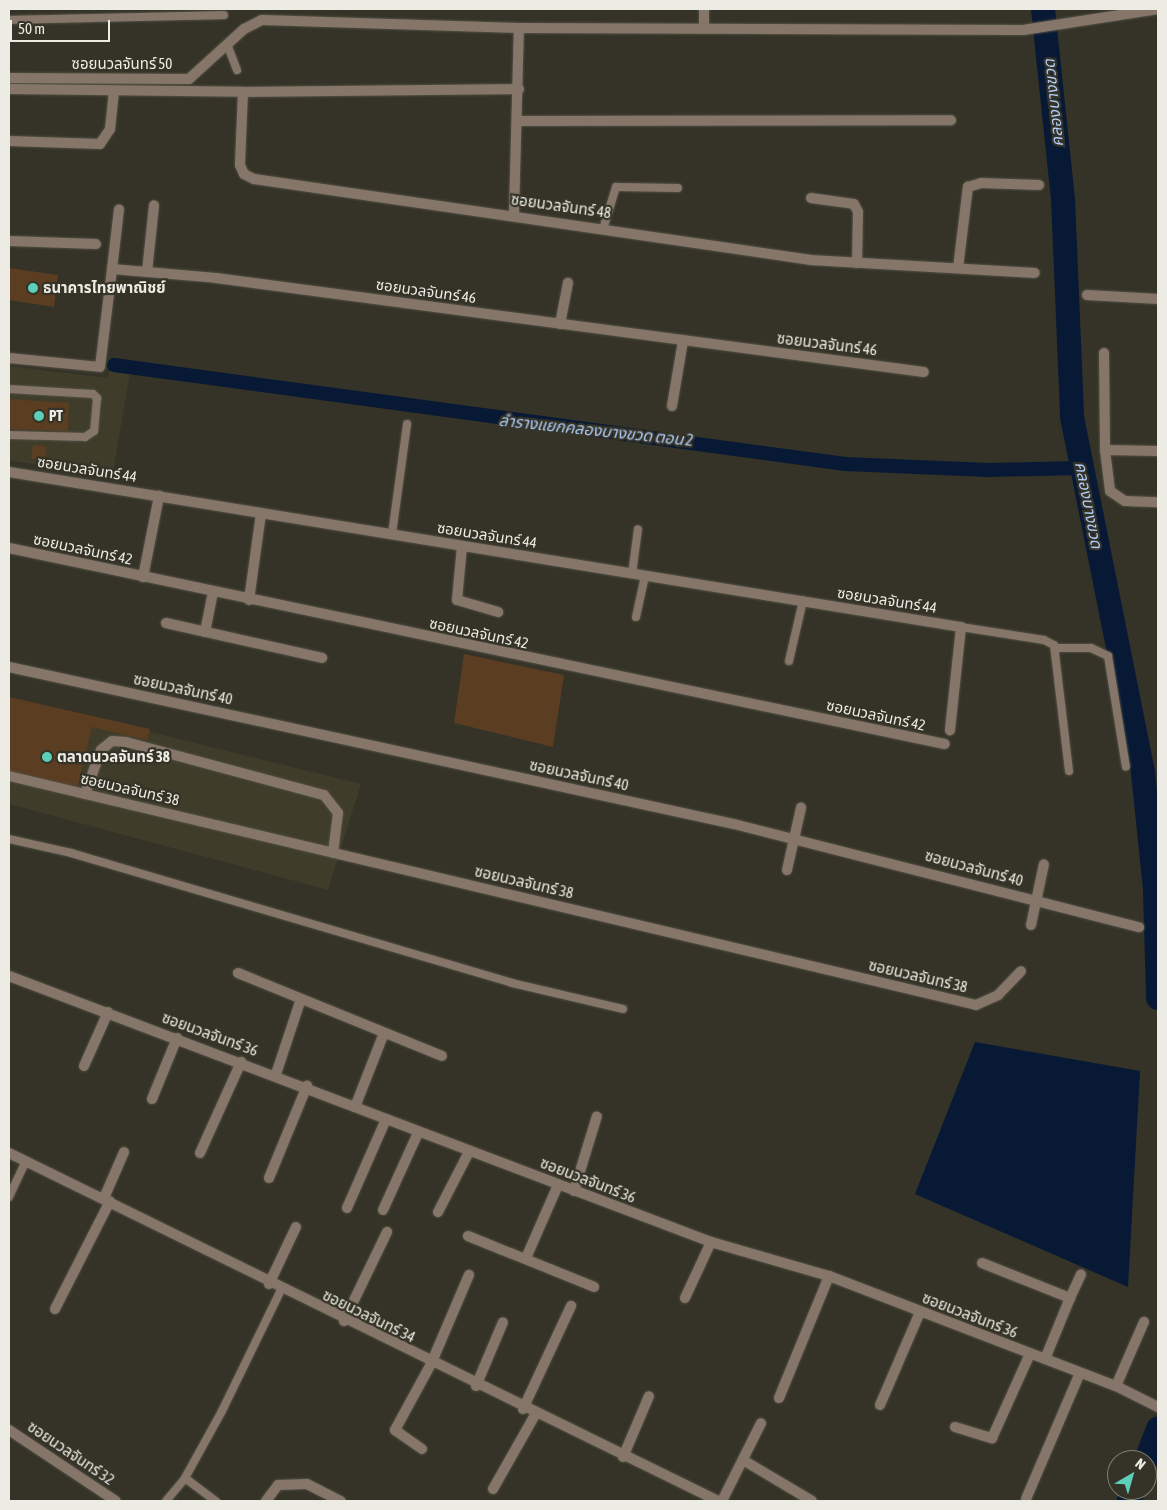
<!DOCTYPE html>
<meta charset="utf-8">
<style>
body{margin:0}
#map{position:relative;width:1167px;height:1510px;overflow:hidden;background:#353327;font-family:"Asap Condensed","Noto Sans Thai",sans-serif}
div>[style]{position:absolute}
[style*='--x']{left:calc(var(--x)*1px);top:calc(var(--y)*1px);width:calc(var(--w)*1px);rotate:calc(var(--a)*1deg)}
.built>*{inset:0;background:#3f3c2a}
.water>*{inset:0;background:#081935}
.canal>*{height:14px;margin:-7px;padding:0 7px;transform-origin:7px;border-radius:7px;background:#081935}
.river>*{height:24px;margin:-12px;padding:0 12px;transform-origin:12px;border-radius:12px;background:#081935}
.building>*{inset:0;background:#5b3d21}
.roads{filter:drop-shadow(0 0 1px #525045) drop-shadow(0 0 1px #525045)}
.lane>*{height:8px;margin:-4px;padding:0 4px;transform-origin:4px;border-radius:4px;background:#857669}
.street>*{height:10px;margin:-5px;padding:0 5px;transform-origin:5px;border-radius:5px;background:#857669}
.dots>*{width:14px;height:14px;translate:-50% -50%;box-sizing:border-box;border:2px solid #353327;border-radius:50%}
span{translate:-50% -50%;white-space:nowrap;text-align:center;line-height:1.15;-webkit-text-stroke:4.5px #353327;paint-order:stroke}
.street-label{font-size:15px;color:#ecebe4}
.poi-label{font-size:15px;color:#ecebe4;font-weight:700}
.left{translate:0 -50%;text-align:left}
.water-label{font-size:16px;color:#afccfa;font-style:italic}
.frame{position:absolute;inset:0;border:10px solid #ecebe4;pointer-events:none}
.north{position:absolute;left:1107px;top:1450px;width:50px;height:50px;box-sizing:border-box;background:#353327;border:1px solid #7e7d73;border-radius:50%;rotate:38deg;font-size:14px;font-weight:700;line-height:20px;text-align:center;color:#ecebe4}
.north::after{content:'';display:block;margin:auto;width:18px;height:22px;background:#5cceba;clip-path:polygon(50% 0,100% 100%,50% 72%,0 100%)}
.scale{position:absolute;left:10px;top:20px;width:100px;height:22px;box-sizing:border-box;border:2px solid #ecebe4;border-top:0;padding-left:6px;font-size:15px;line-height:18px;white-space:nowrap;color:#ecebe4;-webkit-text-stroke:4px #353327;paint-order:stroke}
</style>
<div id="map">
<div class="built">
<div style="clip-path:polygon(9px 366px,108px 378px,110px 369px,130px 373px,112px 478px,9px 460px)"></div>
<div style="clip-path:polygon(9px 697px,361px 784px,328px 890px,9px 804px)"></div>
</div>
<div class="water">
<div style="clip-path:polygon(975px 1042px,1140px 1071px,1128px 1287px,915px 1194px)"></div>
</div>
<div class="canal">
<div style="--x:114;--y:365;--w:738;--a:7.71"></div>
<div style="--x:845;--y:464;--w:143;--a:2.4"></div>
<div style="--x:988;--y:470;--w:93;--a:-1.2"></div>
</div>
<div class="river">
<div style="--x:1043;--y:9;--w:191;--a:84"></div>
<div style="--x:1063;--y:199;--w:218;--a:87.6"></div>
<div style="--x:1072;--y:417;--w:363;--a:78.7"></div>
<div style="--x:1143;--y:773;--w:118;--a:84.1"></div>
<div style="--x:1155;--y:890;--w:108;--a:88.4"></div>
<div style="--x:1146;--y:1460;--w:34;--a:-69"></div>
<div style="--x:1129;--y:1501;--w:12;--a:-66"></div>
</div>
<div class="building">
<div style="clip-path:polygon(9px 268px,58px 275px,54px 307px,9px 300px)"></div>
<div style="clip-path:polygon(9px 399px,69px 403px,68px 431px,9px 429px)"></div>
<div style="clip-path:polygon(33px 445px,46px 446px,45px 460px,31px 459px)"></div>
<div style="clip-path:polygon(464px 654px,564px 675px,553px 747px,454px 723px)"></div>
<div style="clip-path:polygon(9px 697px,150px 729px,147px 740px,92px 727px,77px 789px,9px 773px)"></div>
</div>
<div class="roads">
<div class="lane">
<div style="--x:9;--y:20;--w:215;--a:-1.3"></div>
<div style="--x:227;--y:44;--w:28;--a:69"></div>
<div style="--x:604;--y:226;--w:41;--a:-72.9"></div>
<div style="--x:616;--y:187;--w:62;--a:0.9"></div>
<div style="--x:9;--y:389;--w:84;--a:3.4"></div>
<div style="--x:93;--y:394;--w:6;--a:45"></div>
<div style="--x:97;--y:398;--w:33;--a:95"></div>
<div style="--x:94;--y:431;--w:11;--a:146"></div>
<div style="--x:85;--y:437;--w:76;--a:-178.5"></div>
<div style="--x:392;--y:534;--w:111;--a:-82.2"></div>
<div style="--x:632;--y:574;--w:45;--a:-82.4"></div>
<div style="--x:636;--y:617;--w:42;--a:-77.6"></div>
<div style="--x:961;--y:627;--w:84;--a:8.9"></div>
<div style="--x:1044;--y:640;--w:11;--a:27"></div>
<div style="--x:1054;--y:645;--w:127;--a:83.2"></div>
<div style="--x:1055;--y:648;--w:36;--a:0"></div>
<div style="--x:1091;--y:648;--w:19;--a:25"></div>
<div style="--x:1108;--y:656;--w:112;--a:80.8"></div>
<div style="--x:789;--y:661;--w:62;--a:-76.9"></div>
<div style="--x:9;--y:839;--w:64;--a:12.7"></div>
<div style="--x:71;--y:853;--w:460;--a:16.4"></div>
<div style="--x:512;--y:983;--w:114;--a:13.2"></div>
<div style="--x:9;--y:1197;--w:40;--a:-65"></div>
<div style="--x:185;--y:1478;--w:39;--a:37"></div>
<div style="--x:166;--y:1501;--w:30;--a:-50"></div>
<div style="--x:185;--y:1478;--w:77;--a:-61.1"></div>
<div style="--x:222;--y:1411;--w:135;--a:-64"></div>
</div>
<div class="street">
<div style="--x:704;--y:27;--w:18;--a:-90"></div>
<div style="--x:9;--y:78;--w:180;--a:0.3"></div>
<div style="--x:189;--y:79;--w:74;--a:-42.3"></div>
<div style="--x:244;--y:29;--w:20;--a:-27"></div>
<div style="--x:262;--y:20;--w:257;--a:1.8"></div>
<div style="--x:519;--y:28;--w:504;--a:0.23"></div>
<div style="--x:1023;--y:30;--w:137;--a:-8.8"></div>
<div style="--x:9;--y:89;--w:234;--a:0.7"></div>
<div style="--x:243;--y:92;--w:276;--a:-0.6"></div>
<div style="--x:243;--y:92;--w:73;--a:92.4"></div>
<div style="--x:240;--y:165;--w:10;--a:66"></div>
<div style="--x:244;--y:174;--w:11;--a:27"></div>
<div style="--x:254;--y:179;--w:563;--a:8.27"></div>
<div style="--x:811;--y:260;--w:224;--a:3.3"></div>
<div style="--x:519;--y:121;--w:432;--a:-0.1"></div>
<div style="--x:9;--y:141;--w:91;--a:1.9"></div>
<div style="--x:100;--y:144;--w:18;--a:-56"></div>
<div style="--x:110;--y:129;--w:38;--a:-84"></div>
<div style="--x:811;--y:198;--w:43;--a:7.9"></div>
<div style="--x:854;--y:204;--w:9;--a:63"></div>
<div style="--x:858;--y:212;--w:51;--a:91.1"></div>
<div style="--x:514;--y:214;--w:186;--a:-88.5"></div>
<div style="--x:9;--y:241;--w:87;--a:2"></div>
<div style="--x:958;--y:268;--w:82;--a:-83"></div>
<div style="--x:968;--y:187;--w:14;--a:-17"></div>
<div style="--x:981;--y:183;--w:58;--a:2"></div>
<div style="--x:112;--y:269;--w:60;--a:-83.3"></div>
<div style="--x:147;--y:272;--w:67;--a:-84"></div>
<div style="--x:1087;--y:295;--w:71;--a:3.2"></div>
<div style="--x:560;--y:324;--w:42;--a:-79"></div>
<div style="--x:1104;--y:353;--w:97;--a:89.4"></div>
<div style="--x:1105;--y:450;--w:41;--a:83"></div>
<div style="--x:1110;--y:491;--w:18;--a:34"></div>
<div style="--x:1125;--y:501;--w:33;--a:2"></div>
<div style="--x:9;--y:358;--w:91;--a:5.6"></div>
<div style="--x:100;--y:367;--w:99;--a:-83"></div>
<div style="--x:112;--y:269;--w:104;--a:4.9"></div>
<div style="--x:216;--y:278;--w:714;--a:7.56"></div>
<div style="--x:672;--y:406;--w:66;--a:-80.4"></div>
<div style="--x:1105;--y:450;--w:53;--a:1.1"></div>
<div style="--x:9;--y:472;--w:965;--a:9.25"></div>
<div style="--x:961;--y:627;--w:104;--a:96.1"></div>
<div style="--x:462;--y:546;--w:54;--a:95.3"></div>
<div style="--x:457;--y:600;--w:43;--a:16.3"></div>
<div style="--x:9;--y:548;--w:956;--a:11.83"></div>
<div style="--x:143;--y:577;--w:83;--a:-78.8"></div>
<div style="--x:249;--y:600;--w:88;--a:-82.1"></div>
<div style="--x:166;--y:623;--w:160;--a:12.6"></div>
<div style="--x:205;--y:632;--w:41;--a:-78.7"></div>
<div style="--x:9;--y:667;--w:742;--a:12.22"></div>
<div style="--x:734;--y:824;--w:418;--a:14.3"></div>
<div style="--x:9;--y:776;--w:994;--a:13.32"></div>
<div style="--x:976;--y:1005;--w:24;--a:-24"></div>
<div style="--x:998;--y:995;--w:33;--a:-46"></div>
<div style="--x:85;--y:794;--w:47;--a:-70"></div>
<div style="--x:101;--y:750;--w:14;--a:-39"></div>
<div style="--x:112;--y:741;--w:14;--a:4"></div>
<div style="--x:126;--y:742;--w:205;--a:15"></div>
<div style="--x:324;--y:795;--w:23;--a:52"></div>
<div style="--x:338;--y:813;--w:40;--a:97.1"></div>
<div style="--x:787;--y:870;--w:64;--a:-77.3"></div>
<div style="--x:1031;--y:925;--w:62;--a:-78"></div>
<div style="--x:238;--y:973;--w:220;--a:22.1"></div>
<div style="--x:9;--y:976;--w:751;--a:20.75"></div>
<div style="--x:711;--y:1242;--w:123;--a:16.1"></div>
<div style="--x:829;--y:1276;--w:307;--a:21"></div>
<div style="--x:1116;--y:1386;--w:47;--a:26.6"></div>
<div style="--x:84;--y:1066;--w:59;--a:-66"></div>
<div style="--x:276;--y:1074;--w:79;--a:-71.6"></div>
<div style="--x:152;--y:1099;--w:66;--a:-67.7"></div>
<div style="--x:355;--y:1107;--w:79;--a:-68.6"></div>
<div style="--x:9;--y:1153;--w:790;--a:26.14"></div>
<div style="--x:200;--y:1153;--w:100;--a:-65.7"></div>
<div style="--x:269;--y:1178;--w:100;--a:-67.6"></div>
<div style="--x:574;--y:1191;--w:78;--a:-73"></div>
<div style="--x:104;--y:1198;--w:50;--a:-66.5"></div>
<div style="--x:347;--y:1208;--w:97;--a:-66.3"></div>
<div style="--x:383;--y:1210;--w:85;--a:-65.6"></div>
<div style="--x:438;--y:1212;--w:68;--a:-62.7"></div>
<div style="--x:468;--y:1236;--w:136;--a:22"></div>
<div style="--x:526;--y:1258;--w:80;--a:-66.3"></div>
<div style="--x:982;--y:1263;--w:95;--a:21.7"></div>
<div style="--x:1070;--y:1298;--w:66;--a:112.3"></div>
<div style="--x:269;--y:1284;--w:63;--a:-64.7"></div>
<div style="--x:685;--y:1298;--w:62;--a:-65.1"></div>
<div style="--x:1070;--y:1298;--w:26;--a:-65"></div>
<div style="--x:55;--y:1309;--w:121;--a:-63"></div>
<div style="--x:344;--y:1321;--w:99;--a:-64.2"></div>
<div style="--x:476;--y:1386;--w:69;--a:-67.1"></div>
<div style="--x:1116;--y:1386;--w:70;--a:-66.4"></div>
<div style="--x:779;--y:1398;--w:132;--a:-67.7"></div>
<div style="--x:880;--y:1405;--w:101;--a:-66.7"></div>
<div style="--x:523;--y:1409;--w:114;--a:-65"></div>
<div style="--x:955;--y:1427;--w:39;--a:17"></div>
<div style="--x:992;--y:1438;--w:92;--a:-65.7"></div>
<div style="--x:9;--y:1430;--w:128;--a:33.6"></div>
<div style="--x:422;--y:1449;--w:33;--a:-145"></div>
<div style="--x:395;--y:1430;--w:75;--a:-61.4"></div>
<div style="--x:431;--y:1364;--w:97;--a:-66.9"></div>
<div style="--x:623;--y:1457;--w:66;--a:-66.9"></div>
<div style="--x:743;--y:1460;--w:80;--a:30.7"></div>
<div style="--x:493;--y:1489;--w:85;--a:-60.4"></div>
<div style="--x:1026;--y:1499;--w:137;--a:-66.8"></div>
<div style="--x:266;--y:1501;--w:20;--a:-53"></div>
<div style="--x:278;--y:1485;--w:29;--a:-2"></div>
<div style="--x:307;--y:1484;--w:38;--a:27"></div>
<div style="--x:722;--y:1501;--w:87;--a:-63.4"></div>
</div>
</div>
<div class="dots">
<div style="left:33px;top:288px;background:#5cceba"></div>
<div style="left:39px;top:416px;background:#5cceba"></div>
<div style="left:47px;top:757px;background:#5cceba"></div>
</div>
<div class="street-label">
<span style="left:122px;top:64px">ซอยนวลจันทร์ 50</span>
<span style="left:561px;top:206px;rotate:8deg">ซอยนวลจันทร์ 48</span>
<span style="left:426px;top:291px;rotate:8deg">ซอยนวลจันทร์ 46</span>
<span style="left:827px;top:344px;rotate:7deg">ซอยนวลจันทร์ 46</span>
<span style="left:87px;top:469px;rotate:9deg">ซอยนวลจันทร์ 44</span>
<span style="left:487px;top:535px;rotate:9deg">ซอยนวลจันทร์ 44</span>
<span style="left:83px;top:549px;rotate:12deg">ซอยนวลจันทร์ 42</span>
<span style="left:887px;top:600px;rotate:9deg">ซอยนวลจันทร์ 44</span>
<span style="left:479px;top:633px;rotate:12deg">ซอยนวลจันทร์ 42</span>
<span style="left:183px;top:689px;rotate:12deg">ซอยนวลจันทร์ 40</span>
<span style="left:876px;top:715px;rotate:12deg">ซอยนวลจันทร์ 42</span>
<span style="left:579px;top:775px;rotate:12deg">ซอยนวลจันทร์ 40</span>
<span style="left:130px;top:789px;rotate:13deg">ซอยนวลจันทร์ 38</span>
<span style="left:974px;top:868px;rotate:15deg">ซอยนวลจันทร์ 40</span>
<span style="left:524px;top:882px;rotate:13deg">ซอยนวลจันทร์ 38</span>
<span style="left:918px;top:976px;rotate:13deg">ซอยนวลจันทร์ 38</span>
<span style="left:210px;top:1034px;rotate:20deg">ซอยนวลจันทร์ 36</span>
<span style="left:588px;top:1180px;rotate:21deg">ซอยนวลจันทร์ 36</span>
<span style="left:970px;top:1315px;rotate:21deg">ซอยนวลจันทร์ 36</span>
<span style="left:369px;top:1316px;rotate:26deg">ซอยนวลจันทร์ 34</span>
<span style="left:71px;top:1453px;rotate:34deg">ซอยนวลจันทร์ 32</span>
</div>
<div class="poi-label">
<span class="left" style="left:43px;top:288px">ธนาคารไทยพาณิชย์</span>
<span class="left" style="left:49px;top:416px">PT</span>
<span class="left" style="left:57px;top:757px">ตลาดนวลจันทร์ 38</span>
</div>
<div class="water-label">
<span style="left:1053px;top:103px;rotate:-96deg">คลองบางขวด</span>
<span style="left:596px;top:430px;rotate:6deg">ลำรางแยกคลองบางขวด ตอน 2</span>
<span style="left:1089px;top:505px;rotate:79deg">คลองบางขวด</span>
</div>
<div class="frame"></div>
<div class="north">N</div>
<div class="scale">50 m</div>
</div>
